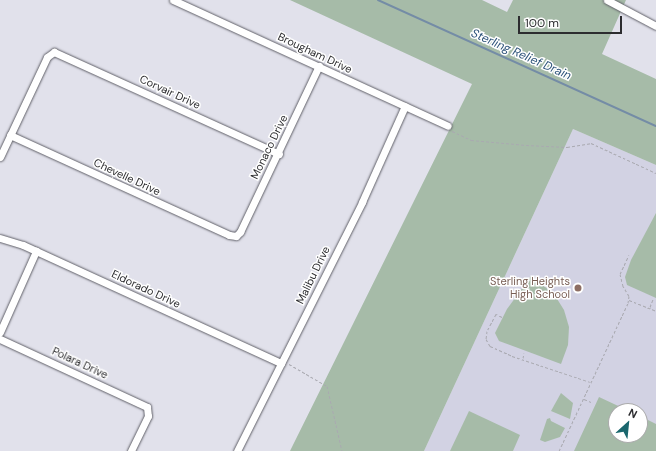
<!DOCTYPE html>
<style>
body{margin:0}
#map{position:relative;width:656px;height:451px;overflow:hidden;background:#e1e1eb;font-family:"DM Sans",sans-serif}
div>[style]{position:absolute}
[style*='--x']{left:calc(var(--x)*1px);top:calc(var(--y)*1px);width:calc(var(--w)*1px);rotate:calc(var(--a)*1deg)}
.built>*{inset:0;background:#d2d2e3}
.green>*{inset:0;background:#a6bba8}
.stream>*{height:2px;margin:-1px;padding:0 1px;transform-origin:1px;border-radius:1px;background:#748ca6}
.path>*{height:1px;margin-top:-0.5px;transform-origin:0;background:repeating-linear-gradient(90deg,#a9a9b0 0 3px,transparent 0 5px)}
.roads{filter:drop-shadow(0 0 1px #606068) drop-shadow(0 0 1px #606068)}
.street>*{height:7px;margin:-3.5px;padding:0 3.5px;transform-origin:3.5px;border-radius:3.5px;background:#fff}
.dots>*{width:11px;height:11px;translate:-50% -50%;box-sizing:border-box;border:2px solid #fff;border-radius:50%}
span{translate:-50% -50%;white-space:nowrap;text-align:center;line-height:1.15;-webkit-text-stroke:3px #fff;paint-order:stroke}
.street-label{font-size:11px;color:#2c2c2f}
.education-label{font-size:11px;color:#785e54}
.right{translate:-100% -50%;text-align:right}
.water-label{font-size:12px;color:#2c5279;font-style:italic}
.north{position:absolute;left:608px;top:403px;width:40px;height:40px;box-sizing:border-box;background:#fff;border:1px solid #ababac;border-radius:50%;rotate:27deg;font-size:11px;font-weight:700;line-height:16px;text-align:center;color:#2c2c2f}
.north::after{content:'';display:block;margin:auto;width:14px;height:18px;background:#1a676e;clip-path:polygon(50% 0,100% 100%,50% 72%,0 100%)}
.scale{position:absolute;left:518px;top:16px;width:104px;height:18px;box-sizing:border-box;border:2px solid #2c2c2f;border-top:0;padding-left:5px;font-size:12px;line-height:14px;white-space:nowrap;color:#2c2c2f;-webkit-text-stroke:3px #fff;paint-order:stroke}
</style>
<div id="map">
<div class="built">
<div style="clip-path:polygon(evenodd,573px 129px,656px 165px,656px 451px,424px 451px,573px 129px,616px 411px,640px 411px,640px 435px,616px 435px,616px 411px)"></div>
</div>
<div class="green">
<div style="clip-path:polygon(290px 0,482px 0,507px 12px,513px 0,626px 0,602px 54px,656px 79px,656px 165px,573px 129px,424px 451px,290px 451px,472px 84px)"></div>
<div style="clip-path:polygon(656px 213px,656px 298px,627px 285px,625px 277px,631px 260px)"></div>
<div style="clip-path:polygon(531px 276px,554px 294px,564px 310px,569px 327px,568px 345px,561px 364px,499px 341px,495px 333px,507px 309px)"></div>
<div style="clip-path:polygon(561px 393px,573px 403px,570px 419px,551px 411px)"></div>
<div style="clip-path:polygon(599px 397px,629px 411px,616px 411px,616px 435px,640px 435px,640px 416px,656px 424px,656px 451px,574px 451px)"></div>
<div style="clip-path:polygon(469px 411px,520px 435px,513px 451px,450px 451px)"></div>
<div style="clip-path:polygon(550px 418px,551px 421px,565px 428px,560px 437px,545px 442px,540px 440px,547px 419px)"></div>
</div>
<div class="stream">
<div style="--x:378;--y:0;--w:305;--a:24.4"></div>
</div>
<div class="path">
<div style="--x:452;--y:131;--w:21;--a:25"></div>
<div style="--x:471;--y:140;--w:55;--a:5.2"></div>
<div style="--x:526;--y:145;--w:41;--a:2.8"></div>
<div style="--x:567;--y:147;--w:24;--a:-9"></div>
<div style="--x:591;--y:143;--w:72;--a:24.8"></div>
<div style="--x:629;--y:300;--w:29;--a:22"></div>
<div style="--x:650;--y:307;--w:9;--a:-69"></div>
<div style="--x:502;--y:317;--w:7;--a:-153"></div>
<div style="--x:496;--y:314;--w:19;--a:118"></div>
<div style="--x:487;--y:331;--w:8;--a:97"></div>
<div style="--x:486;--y:339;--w:8;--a:60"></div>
<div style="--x:490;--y:346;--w:24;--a:24"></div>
<div style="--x:512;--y:356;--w:82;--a:18.4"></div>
<div style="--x:523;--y:358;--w:5;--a:-79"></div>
<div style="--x:289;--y:364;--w:44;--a:30.1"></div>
<div style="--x:327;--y:386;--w:67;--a:77"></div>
<div style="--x:584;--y:399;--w:8;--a:23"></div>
<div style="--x:559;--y:451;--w:163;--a:-65"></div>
<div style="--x:628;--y:303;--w:7;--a:-82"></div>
<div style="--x:629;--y:296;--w:12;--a:-121"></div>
<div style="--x:623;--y:286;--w:12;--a:-104"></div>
<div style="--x:620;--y:274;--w:21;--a:-65"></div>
</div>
<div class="roads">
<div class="street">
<div style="--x:173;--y:0;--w:302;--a:24.6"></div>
<div style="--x:607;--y:0;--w:55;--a:28"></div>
<div style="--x:10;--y:135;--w:241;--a:24.5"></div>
<div style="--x:229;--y:235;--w:7;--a:8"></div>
<div style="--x:236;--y:236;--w:6;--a:-45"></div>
<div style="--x:240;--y:232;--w:184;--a:-64.6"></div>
<div style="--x:0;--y:157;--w:110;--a:-64.8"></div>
<div style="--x:47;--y:57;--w:9;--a:-36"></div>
<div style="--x:54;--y:52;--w:247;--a:24.4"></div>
<div style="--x:0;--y:238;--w:24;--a:17"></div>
<div style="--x:23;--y:245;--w:284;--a:24.6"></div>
<div style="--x:0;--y:332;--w:89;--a:-66"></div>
<div style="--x:0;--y:339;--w:162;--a:24.8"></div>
<div style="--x:147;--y:407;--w:9;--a:84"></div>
<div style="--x:148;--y:416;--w:39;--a:116"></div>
<div style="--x:237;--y:451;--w:279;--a:-63.3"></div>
<div style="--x:362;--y:202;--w:105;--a:-65.9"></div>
</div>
</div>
<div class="dots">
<div style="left:578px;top:288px;background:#8d6e63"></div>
</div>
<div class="street-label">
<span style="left:315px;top:53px;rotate:25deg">Brougham Drive</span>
<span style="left:170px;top:92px;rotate:25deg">Corvair Drive</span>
<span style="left:269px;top:147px;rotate:-64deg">Monaco Drive</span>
<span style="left:127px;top:177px;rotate:25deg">Chevelle Drive</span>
<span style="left:313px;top:275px;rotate:-64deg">Malibu Drive</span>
<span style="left:146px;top:289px;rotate:25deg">Eldorado Drive</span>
<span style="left:80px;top:363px;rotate:25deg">Polara Drive</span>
</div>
<div class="education-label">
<span class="right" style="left:570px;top:288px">Sterling Heights<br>High School</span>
</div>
<div class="water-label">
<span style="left:521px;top:55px;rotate:24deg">Sterling Relief Drain</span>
</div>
<div class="north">N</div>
<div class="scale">100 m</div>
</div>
